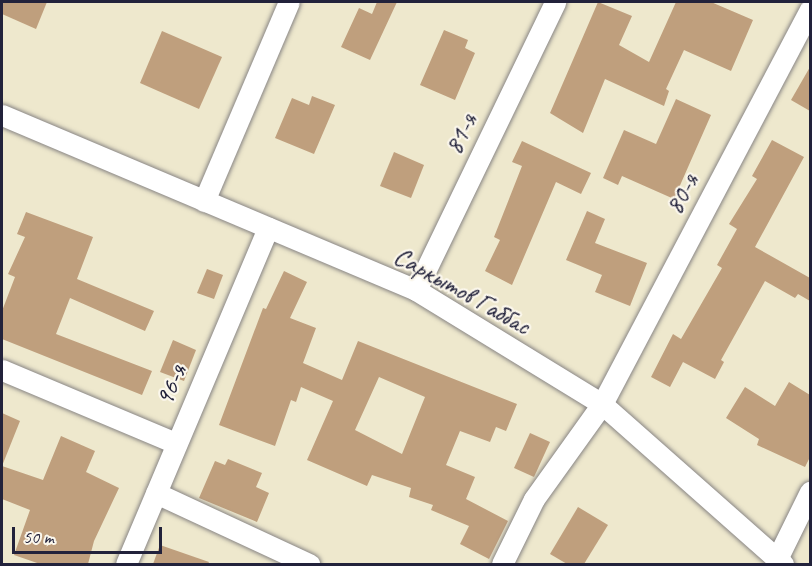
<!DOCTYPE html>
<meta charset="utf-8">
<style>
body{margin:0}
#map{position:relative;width:812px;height:566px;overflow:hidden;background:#eee8cd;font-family:Caveat,sans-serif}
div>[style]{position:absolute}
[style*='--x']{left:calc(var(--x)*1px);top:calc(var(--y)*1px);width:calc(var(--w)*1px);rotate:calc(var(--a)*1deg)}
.building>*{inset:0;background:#bf9f7d}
.roads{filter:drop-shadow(0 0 2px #888584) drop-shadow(0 0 2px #888584)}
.street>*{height:21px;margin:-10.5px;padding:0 10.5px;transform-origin:10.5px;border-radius:10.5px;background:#fff}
span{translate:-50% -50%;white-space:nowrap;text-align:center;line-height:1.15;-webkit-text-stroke:4.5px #fbf7ec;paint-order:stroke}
.street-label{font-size:26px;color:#22223b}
.frame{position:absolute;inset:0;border:3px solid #22223b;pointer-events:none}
.scale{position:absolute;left:12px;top:527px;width:150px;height:27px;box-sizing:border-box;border:3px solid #22223b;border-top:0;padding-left:8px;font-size:18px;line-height:21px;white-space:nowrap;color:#22223b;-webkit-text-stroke:4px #fbf7ec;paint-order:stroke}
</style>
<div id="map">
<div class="building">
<div style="clip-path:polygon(2px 2px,47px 2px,36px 29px,2px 14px)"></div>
<div style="clip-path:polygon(377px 2px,397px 2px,370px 60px,341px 47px,359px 8px,372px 14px)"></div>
<div style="clip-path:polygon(598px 2px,632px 16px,619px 45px,649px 62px,676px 2px,711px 2px,753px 20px,731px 71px,684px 50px,666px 89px,669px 91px,664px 106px,605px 79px,583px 133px,550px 113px)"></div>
<div style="clip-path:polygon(444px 30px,468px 40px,465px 48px,475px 53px,455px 100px,420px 85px)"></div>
<div style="clip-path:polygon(162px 31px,222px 57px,199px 109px,140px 83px)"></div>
<div style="clip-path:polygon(810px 67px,810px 111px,791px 100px)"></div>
<div style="clip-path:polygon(312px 96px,335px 105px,314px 154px,275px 138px,292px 98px,309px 105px)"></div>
<div style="clip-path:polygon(676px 99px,711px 115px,674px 199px,622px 176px,618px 185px,603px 178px,624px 130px,656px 144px)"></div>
<div style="clip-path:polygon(772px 140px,804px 157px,755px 247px,810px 278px,810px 301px,798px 294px,795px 298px,765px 281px,721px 360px,724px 362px,715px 379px,683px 362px,670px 387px,651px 377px,673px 334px,681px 339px,722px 268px,717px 265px,737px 229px,729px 224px,757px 179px,752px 176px)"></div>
<div style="clip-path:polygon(522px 141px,591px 173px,581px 194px,556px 182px,512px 285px,485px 271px,500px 240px,494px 237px,522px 166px,512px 162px)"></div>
<div style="clip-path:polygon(394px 152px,424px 165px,411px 198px,380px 186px)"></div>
<div style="clip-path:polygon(587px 211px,605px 219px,595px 243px,647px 263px,630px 306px,595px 292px,602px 275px,566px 260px)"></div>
<div style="clip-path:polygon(26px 212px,93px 237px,77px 279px,154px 311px,145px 331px,70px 298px,56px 334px,152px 371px,142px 395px,2px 339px,2px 311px,15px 277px,8px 274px,25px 237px,17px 234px)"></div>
<div style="clip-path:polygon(207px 269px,223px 275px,214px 299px,197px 293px)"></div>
<div style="clip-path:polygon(evenodd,284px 271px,307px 282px,290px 318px,316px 328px,303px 363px,342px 380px,358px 341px,517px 404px,506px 431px,496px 427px,490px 442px,460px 431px,446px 465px,475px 477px,466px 499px,508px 521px,489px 559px,460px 544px,469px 526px,431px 510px,433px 505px,409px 497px,411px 488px,372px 475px,367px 486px,307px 460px,333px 401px,301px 387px,296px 402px,291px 400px,275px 446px,219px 425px,263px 308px,266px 309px,284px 271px,379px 377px,425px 397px,402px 454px,355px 430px,379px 377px)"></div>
<div style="clip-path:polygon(173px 340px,196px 350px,184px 381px,160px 372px)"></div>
<div style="clip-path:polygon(789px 382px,810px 395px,810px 457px,805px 467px,757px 445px,759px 439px,726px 418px,745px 387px,775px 406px)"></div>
<div style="clip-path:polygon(2px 413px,20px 421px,2px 466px)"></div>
<div style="clip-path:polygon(530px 433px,550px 442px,534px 477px,514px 468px)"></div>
<div style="clip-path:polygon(61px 436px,95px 451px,86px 472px,119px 488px,94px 541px,88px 564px,40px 564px,14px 555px,30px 510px,2px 499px,2px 466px,43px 480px)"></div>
<div style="clip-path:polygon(228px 459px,262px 473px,256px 487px,269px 493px,257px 522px,199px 498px,215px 461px,225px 465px)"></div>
<div style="clip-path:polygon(578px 507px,608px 525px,584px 564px,567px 564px,550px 554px)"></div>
<div style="clip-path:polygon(160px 545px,209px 562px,208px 564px,153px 564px)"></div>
</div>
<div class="roads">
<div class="street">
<div style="--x:2;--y:115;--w:449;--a:22.9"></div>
<div style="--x:416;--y:290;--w:218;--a:31.5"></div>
<div style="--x:602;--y:404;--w:242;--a:41.5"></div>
<div style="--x:204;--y:201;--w:216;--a:-66.9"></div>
<div style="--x:416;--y:290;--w:320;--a:-64.2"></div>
<div style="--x:2;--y:370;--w:189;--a:22.8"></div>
<div style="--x:156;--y:493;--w:169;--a:24.9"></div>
<div style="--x:777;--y:559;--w:75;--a:-63.8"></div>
<div style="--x:126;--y:564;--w:365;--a:-67.1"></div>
<div style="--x:502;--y:564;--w:72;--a:-63.8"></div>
<div style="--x:534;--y:499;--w:117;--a:-54.4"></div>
<div style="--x:602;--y:404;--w:446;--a:-62.2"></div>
</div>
</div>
<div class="street-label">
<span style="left:461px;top:134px;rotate:-64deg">81-я</span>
<span style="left:682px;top:194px;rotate:-62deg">80-я</span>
<span style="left:462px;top:291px;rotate:29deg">Саркытов Габбас</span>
<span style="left:171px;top:385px;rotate:-67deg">96-я</span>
</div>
<div class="frame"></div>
<div class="scale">50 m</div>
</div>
